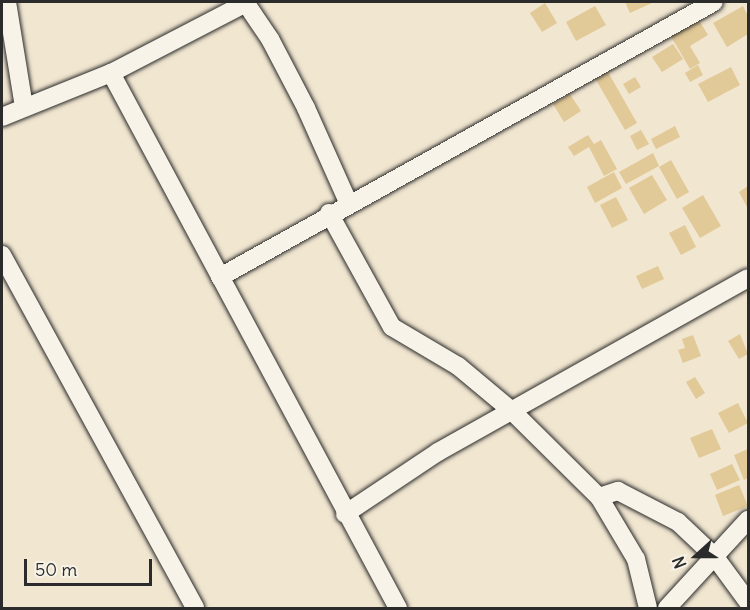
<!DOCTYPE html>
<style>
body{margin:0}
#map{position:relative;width:750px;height:610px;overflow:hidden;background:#f1e6d0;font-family:Delius,sans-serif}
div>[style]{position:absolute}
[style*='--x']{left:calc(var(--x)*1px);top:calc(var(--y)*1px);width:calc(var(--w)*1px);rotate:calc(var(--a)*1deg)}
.building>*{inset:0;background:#e2c998}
.roads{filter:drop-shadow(0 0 2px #2b2b2b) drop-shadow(0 0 2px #2b2b2b)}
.minor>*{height:18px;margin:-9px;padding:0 9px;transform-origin:9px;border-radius:9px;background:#f7f3e8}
span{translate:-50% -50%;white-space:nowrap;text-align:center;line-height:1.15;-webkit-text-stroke:5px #f7f3e8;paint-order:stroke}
.frame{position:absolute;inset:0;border:3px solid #2b2b2b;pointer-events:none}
.north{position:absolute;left:666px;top:526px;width:60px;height:60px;-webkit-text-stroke:4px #f7f3e8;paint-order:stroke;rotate:249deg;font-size:16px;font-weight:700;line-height:24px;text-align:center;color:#2b2b2b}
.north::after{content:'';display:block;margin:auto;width:21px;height:27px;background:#2b2b2b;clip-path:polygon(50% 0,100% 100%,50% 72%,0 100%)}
.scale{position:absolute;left:24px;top:559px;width:128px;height:27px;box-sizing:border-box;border:3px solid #2b2b2b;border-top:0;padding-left:8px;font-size:18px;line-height:21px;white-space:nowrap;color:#2b2b2b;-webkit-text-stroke:4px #f7f3e8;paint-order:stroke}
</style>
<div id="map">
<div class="building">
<div style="clip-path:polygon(625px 2px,654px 2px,630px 13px)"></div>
<div style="clip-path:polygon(545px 3px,557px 23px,542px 32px,530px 13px)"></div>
<div style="clip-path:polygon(595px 6px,606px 25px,576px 41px,566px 22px)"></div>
<div style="clip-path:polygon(743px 6px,748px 16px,748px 34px,727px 47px,713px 23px)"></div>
<div style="clip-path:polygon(697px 17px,708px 35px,690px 46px,700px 63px,690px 69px,669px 33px)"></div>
<div style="clip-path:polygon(673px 44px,683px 59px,662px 72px,652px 57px)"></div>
<div style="clip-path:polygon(604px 65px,637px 123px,625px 130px,592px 73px)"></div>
<div style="clip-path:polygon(698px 65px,703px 75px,690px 82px,685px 73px)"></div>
<div style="clip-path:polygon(731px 67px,740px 85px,708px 102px,698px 84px)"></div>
<div style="clip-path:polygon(635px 77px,641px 87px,629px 94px,623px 84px)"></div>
<div style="clip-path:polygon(570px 94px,581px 111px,564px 122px,553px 104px)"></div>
<div style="clip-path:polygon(675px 126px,680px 137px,656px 149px,651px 139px)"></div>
<div style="clip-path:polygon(641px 130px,649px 144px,637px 150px,630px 136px)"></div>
<div style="clip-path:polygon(588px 135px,594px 144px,601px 140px,617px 169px,604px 176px,589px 147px,574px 156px,568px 147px)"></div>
<div style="clip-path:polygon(653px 153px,659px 166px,626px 184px,619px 172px)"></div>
<div style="clip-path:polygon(671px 160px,689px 192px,677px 199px,659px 167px)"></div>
<div style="clip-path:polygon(614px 172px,622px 188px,595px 203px,587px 187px)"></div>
<div style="clip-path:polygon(652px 175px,667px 200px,644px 214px,629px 188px)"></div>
<div style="clip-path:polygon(748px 186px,748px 206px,747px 207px,739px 192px)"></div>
<div style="clip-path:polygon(703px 195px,721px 226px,700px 238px,682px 208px)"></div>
<div style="clip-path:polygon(616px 197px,628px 220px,612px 228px,600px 205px)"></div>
<div style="clip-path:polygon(685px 225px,696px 247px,681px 255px,669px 233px)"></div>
<div style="clip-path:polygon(658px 266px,664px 279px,642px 289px,636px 276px)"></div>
<div style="clip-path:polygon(740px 334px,748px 354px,739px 359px,728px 341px)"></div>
<div style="clip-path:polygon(693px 335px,701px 356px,683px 363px,678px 350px,685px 348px,682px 339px)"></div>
<div style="clip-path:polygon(695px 377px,705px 393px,696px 399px,686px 382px)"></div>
<div style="clip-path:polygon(738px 403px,748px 423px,729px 433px,718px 413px)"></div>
<div style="clip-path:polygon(712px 429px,721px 449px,699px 458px,690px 438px)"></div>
<div style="clip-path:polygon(748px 449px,748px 478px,744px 480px,734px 455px)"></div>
<div style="clip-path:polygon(732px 464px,740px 480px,717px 490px,710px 474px)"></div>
<div style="clip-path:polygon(739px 485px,748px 506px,723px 516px,715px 495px)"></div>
</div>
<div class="roads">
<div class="minor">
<div style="--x:7;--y:2;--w:106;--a:80.8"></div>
<div style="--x:245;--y:2;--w:45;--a:56"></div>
<div style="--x:270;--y:39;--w:78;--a:62.4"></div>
<div style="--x:306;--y:108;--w:103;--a:65.9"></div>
<div style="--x:111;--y:73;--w:607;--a:61.79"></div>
<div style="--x:2;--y:117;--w:118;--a:-22"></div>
<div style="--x:111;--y:73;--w:154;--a:-27.4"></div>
<div style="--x:329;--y:213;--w:130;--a:61.1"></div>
<div style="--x:392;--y:327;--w:77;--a:30.6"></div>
<div style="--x:458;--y:366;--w:70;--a:39.8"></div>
<div style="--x:512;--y:411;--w:122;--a:44.7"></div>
<div style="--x:599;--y:497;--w:72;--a:59.2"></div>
<div style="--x:636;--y:559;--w:50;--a:76.2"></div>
<div style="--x:2;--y:255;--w:402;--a:61.3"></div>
<div style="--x:220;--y:277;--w:565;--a:-29.1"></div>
<div style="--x:599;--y:497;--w:20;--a:-18"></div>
<div style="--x:618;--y:491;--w:68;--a:27.3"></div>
<div style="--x:678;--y:522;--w:51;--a:43.4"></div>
<div style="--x:715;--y:557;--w:56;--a:53.7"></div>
<div style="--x:345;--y:514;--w:112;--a:-33.7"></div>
<div style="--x:438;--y:452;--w:355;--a:-29.3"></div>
<div style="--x:667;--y:608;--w:120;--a:-47.4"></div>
</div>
</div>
<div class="frame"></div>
<div class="north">N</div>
<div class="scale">50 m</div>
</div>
